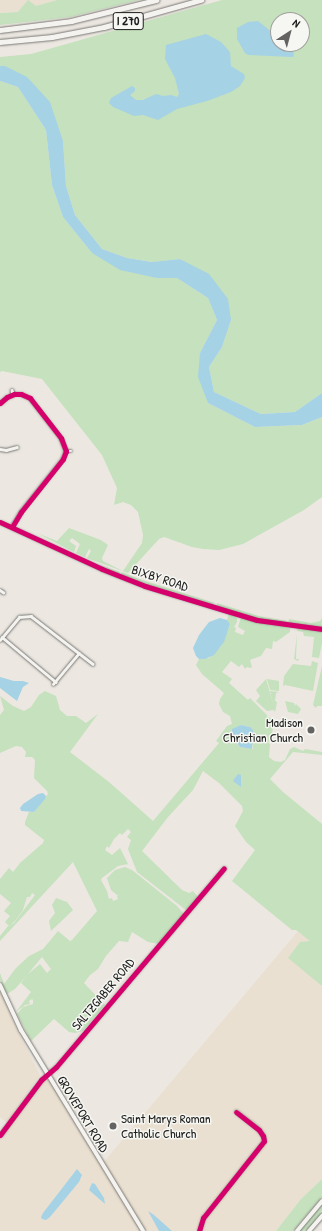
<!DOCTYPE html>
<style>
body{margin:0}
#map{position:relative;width:322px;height:1231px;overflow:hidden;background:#ece8e1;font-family:"Patrick Hand",sans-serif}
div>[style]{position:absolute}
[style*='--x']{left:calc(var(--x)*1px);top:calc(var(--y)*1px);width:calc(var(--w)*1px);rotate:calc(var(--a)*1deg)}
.built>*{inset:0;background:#eae0d1}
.green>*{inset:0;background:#c5e1bd}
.water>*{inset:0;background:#a5d2e5}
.roads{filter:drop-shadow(0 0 1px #7a7875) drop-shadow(0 0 1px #7a7875)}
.minor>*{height:2.5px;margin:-1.25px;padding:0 1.25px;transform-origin:1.25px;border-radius:1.25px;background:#f4f3f0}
.tertiary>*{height:3px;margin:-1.5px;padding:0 1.5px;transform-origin:1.5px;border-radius:1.5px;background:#f4f3f0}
.primary>*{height:4px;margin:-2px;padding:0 2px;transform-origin:2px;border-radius:2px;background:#f4f3f0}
.motorway>*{height:4.5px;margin:-2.25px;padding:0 2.25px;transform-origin:2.25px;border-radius:2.25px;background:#f4f3f0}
.cycleway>*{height:5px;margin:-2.5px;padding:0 2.5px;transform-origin:2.5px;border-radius:2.5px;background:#d6006c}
.dots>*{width:11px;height:11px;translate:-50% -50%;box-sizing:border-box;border:2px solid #f6f6f2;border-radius:50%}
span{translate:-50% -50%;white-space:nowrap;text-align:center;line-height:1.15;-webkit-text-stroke:3px #f6f6f2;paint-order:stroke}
.shield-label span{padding:1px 3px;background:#f6f6f2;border:1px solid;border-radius:3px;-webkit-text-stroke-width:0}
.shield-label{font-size:12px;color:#1c1c1c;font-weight:700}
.street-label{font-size:13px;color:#1c1c1c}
.poi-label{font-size:13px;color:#1c1c1c}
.right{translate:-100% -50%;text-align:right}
.left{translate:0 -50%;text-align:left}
.north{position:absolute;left:270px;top:12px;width:40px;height:40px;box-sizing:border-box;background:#f6f6f2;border:1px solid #9f9f9c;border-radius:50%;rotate:36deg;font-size:11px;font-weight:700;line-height:16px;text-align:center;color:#1c1c1c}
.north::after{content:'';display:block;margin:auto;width:14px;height:18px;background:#656361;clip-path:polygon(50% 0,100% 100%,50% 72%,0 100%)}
</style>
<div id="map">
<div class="built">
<div style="clip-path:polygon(0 0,57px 0,18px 12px,0 13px)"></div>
<div style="clip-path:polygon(298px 931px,322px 950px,322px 1179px,301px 1199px,276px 1231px,0 1231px,0 1137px,47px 1074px,102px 1164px)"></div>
<div style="clip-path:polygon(0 988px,12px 1019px,40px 1075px,7px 1123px,0 1117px)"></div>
</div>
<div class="green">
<div style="clip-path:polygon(28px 0,36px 6px,57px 0,139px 0,70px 17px,0 25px,0 13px,18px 12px)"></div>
<div style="clip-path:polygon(evenodd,222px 0,322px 0,322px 393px,295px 412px,261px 414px,214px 392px,209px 367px,222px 347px,231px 320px,181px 259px,153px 262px,127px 258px,102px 249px,75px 215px,66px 186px,63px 141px,5px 66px,0 66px,0 57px,31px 54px,222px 0,278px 20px,302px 20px,302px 44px,278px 44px,278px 20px)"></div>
<div style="clip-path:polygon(0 81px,18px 87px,46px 130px,52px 185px,63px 217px,92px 253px,157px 278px,177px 278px,208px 298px,217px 320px,200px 353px,208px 403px,255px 427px,302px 425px,322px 417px,322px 497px,304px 510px,243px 544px,219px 550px,203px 549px,192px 547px,164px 537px,159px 539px,128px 573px,87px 558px,91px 551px,89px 549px,85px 557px,76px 553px,80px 544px,72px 538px,69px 541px,76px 546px,74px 552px,37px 533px,57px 541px,69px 528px,101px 540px,108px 545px,102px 558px,103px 561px,123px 571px,142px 543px,143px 535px,138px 512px,131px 505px,123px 502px,114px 505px,117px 488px,102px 455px,42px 379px,2px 371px,0 372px)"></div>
<div style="clip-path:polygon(87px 559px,97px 564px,120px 572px,118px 574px)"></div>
<div style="clip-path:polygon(122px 572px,139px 579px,215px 603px,212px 604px,145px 584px,121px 575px)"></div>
<div style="clip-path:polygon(217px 603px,259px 616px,287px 621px,287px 623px,254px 618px,217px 606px)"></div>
<div style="clip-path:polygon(evenodd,229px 613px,237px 618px,237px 622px,234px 627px,236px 628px,235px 632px,243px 635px,245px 631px,238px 627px,241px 617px,270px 625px,286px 627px,290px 629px,290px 632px,276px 642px,273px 641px,272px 649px,266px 648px,261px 656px,250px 660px,252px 667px,250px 668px,247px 667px,245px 669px,242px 664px,239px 667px,231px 661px,222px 672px,232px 679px,229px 683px,239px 692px,248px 700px,250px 698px,267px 715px,267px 717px,274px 719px,272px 734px,268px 737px,271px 737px,268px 743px,270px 744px,269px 757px,274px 761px,281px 762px,285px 760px,290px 749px,294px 747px,303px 751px,305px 749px,322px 752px,322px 755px,293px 752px,270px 779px,283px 792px,322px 824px,322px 986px,288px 958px,300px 942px,310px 941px,296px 930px,292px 930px,232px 881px,255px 850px,246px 842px,235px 826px,243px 811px,242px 806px,219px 783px,203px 771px,193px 790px,168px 817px,142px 851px,182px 890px,189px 893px,193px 891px,198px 897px,186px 910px,137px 872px,128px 849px,131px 840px,127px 837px,131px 832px,128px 829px,122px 835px,120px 833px,114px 839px,109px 848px,107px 846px,105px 850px,112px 855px,120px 848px,129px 866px,128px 864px,118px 866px,102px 878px,101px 880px,107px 891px,109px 899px,112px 898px,113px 901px,118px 899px,117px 896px,119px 894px,117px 895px,111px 890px,107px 878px,115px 870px,125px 867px,132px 870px,177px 906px,184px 914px,159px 944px,148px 942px,132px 932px,128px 942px,119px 941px,106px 956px,98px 969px,90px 975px,84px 983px,105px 1005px,83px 1031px,75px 1033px,69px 1032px,54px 1019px,31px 1041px,17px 1014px,23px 1007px,33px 1004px,33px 1000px,32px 999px,29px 1001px,30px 1004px,25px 1005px,16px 1012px,31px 992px,21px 983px,28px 974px,15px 989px,7px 994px,0 980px,0 973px,4px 984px,16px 968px,29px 956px,43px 949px,58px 931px,70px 941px,72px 940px,97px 911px,73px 862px,0 941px,0 936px,8px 926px,14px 923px,35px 895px,32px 893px,30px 897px,27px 897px,23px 910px,15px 921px,9px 926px,5px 922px,10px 916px,4px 911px,11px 903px,0 894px,0 879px,9px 868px,13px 872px,20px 863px,43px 843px,44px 840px,25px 825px,25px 822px,29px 812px,34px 812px,48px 794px,47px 791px,34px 778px,35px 760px,32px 757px,25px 757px,26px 752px,22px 747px,16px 746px,0 753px,0 715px,4px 710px,0 696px,13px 706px,24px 711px,31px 707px,39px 695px,45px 691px,56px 696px,60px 710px,67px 716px,76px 716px,86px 723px,98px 714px,70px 752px,109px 782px,153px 821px,219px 743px,216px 741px,227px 726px,232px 724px,230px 716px,223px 712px,219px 704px,220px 699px,224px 693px,202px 674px,196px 665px,199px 659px,209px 658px,221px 646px,230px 625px,227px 620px,229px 613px,241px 725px,250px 727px,253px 749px,240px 747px,233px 738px,233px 729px,241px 725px,229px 613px,42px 957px,51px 969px,47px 973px,40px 964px,28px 974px,42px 957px)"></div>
<div style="clip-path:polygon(322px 618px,322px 627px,288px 624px,289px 619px,311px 623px,320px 621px)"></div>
<div style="clip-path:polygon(298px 628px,322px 630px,322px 643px,319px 658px,312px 657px,314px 637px,304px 636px,303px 632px,297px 631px)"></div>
<div style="clip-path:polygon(297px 634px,296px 659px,299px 659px,298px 661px,294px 659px)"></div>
<div style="clip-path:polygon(312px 661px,318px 663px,313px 691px,285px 685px,283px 686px,284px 676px,293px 664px,311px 666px)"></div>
<div style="clip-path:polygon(322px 666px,322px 706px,317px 706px,316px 708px,313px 705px)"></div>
<div style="clip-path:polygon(266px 679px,275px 710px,275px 712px,274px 710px,267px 711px,256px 701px,260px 696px,256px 690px)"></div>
<div style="clip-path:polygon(267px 679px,279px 681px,279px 691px,270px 690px)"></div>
<div style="clip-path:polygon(270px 691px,279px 692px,276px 693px,275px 701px,277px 702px,275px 712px)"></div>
<div style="clip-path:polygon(285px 701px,294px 703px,295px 706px,296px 704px,301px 709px,298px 714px,288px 712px)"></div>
<div style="clip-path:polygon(56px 898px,67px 902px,73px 910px,51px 931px,49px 921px,55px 913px,52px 905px)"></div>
<div style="clip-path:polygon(322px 1179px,322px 1197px,293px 1231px,276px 1231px,301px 1199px)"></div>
<div style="clip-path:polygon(322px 1204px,322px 1213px,313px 1224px,307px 1231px,300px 1231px)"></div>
</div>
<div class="water">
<div style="clip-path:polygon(258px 21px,278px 37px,278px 44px,286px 44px,292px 49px,294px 54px,293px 57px,248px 55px,245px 53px,237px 39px,237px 28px,248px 22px)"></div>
<div style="clip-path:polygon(206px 34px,221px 42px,230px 52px,231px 66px,244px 74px,245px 78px,240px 86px,231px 92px,207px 101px,177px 109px,158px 120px,143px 115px,134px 116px,113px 107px,109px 103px,111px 98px,132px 86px,135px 88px,135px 91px,130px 95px,136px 100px,143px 100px,156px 94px,163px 96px,171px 95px,177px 97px,179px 94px,175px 78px,165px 59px,166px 45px)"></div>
<div style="clip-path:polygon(0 66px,5px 66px,27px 77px,50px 102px,63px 141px,66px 186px,75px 215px,102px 249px,127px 258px,152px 262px,180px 259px,209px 274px,228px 299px,231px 320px,222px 347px,209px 367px,214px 392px,261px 414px,295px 412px,322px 393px,322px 417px,302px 425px,255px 427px,208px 403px,198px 377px,200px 353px,217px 320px,208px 298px,177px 278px,157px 278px,120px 270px,92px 253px,63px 217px,52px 185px,46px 130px,18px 87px,0 81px)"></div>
<div style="clip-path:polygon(220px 618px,227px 620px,230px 624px,224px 642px,214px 655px,205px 659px,199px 659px,196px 656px,193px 648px,199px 635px,209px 622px)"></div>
<div style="clip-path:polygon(0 677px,14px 681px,23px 681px,29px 683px,23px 687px,17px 701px,0 688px)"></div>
<div style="clip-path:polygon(241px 725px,250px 727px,253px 730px,252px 749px,240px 747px,232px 736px,232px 729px)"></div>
<div style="clip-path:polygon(238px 774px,241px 775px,241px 787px,233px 781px)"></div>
<div style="clip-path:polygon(43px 793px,46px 796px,45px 799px,34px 812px,21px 811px,20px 808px,23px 804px,38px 794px)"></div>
<div style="clip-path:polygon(77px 1169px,82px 1175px,79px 1182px,50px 1217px,46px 1220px,42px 1219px,41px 1217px,43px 1213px)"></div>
<div style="clip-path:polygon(92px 1183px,95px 1184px,104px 1198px,105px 1204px,89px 1190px)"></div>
<div style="clip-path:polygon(148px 1211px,154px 1215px,172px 1231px,159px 1231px)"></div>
</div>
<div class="roads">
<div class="minor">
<div style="--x:12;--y:390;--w:4;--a:76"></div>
<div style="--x:0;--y:403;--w:9;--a:-41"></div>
<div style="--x:7;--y:397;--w:8;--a:-23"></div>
<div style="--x:14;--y:394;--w:7;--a:0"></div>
<div style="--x:21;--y:394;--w:10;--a:24"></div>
<div style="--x:30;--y:398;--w:51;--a:52.2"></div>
<div style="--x:61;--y:438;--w:14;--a:69"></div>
<div style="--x:66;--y:451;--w:9;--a:111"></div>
<div style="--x:63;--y:459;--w:68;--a:128.4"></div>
<div style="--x:21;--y:512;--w:17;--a:121"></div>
<div style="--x:0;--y:449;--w:6;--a:9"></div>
<div style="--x:6;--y:450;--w:11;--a:-15"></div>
<div style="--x:66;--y:451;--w:5;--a:0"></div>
<div style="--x:0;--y:590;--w:4;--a:34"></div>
<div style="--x:2;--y:637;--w:70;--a:39.8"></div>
<div style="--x:0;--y:640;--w:30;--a:-50"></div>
<div style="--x:19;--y:617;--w:12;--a:-5"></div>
<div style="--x:31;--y:616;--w:78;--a:37.7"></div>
<div style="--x:53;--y:684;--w:40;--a:-50"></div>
<div style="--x:0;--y:1135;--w:69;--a:-53.3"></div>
<div style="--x:41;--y:1080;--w:20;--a:-41"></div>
<div style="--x:56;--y:1067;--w:260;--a:-49.8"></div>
<div style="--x:199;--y:1231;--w:14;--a:-73"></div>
<div style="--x:203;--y:1218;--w:98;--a:-51.6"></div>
<div style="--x:264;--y:1141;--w:5;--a:-101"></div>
<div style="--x:263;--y:1136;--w:7;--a:-124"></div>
<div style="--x:259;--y:1130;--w:29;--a:-142"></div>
</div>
<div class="tertiary">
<div style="--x:0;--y:522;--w:112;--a:24.7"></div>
<div style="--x:102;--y:569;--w:46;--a:21.6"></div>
<div style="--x:145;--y:586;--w:117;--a:16.9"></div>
<div style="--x:257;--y:620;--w:66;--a:7.9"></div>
</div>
<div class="primary">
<div style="--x:0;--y:985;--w:50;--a:65"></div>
<div style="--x:21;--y:1030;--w:235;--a:58.7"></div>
<div style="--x:297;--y:1231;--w:39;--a:-50"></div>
<div style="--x:309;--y:1231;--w:20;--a:-49"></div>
</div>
<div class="motorway">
<div style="--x:0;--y:30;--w:72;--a:-7.2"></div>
<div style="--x:71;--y:21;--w:88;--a:-13.9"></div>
<div style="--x:0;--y:42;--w:52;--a:-5.5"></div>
<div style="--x:52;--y:37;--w:53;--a:-10.9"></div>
<div style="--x:104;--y:27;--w:101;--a:-15.6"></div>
</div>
</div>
<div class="cycleway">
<div style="--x:0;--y:403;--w:9;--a:-41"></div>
<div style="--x:7;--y:397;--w:8;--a:-23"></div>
<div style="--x:14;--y:394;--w:7;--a:0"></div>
<div style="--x:21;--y:394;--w:10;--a:24"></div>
<div style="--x:30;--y:398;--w:51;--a:52.2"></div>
<div style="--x:61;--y:438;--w:14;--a:69"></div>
<div style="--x:66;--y:451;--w:9;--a:111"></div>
<div style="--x:63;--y:459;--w:68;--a:128.4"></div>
<div style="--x:21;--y:512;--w:17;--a:121"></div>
<div style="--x:0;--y:522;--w:112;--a:24.7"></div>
<div style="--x:102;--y:569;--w:46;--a:21.6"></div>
<div style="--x:145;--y:586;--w:117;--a:16.9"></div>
<div style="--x:257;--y:620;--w:66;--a:7.9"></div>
<div style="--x:0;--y:1135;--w:69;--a:-53.3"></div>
<div style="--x:41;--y:1080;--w:20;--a:-41"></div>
<div style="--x:56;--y:1067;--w:260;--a:-49.8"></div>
<div style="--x:199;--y:1231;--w:14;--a:-73"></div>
<div style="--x:203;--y:1218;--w:98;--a:-51.6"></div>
<div style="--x:264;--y:1141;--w:5;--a:-101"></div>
<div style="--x:263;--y:1136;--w:7;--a:-124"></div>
<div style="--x:259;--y:1130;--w:29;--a:-142"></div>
</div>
<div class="dots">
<div style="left:311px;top:730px;background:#656361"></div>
<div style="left:113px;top:1126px;background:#656361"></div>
</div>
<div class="shield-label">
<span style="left:128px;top:21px">I 270</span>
</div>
<div class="street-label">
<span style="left:160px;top:578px;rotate:18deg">BIXBY ROAD</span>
<span style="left:103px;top:994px;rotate:-50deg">SALTZGABER ROAD</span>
<span style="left:83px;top:1114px;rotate:59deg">GROVEPORT ROAD</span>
</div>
<div class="poi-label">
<span class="right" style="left:303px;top:730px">Madison<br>Christian Church</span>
<span class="left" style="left:121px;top:1126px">Saint Marys Roman<br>Catholic Church</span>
</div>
<div class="north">N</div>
</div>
